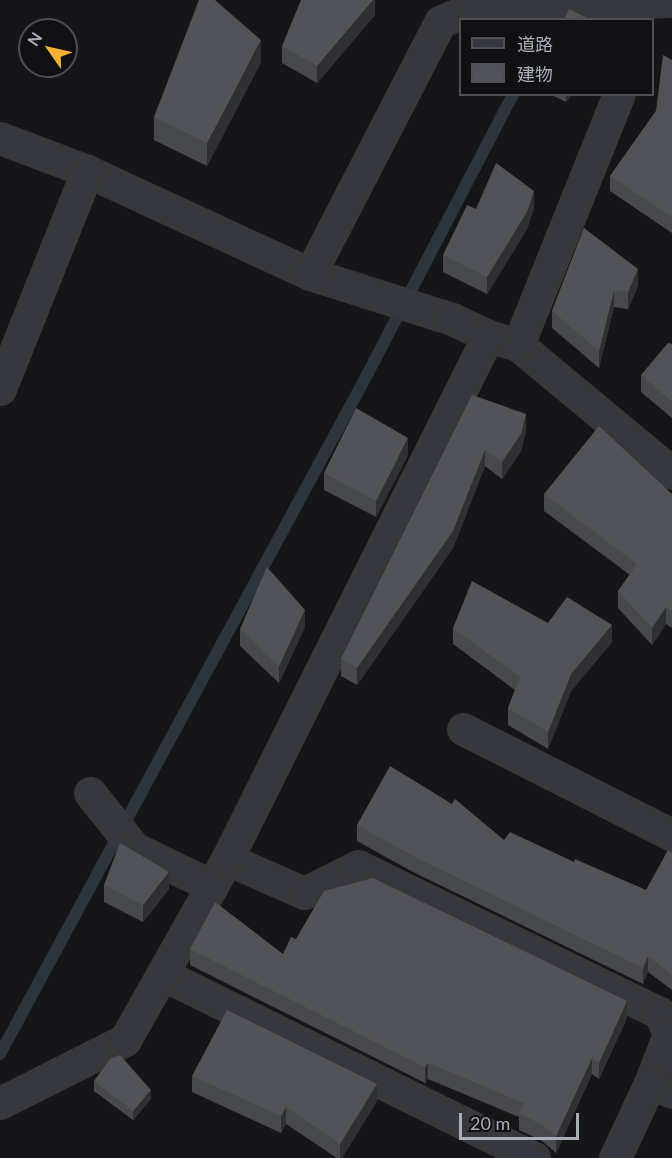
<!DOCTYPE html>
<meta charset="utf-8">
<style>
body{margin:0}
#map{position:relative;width:672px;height:1158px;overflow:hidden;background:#161618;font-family:Lato,"Noto Sans JP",sans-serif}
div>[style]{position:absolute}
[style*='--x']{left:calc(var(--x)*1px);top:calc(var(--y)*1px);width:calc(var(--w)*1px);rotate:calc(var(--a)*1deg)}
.stream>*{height:12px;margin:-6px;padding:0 6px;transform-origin:6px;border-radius:6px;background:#2c353c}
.minor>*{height:33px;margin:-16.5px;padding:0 16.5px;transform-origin:16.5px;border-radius:16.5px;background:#37383d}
.wall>*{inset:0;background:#47494d}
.shaded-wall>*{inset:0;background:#2f3033}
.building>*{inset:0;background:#525359}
span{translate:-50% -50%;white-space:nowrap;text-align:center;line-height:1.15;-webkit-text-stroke:6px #111113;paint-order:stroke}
.legend{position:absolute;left:459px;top:18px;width:195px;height:78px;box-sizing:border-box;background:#111113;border:2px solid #4d4f55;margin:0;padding:8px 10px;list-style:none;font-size:18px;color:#a8adb8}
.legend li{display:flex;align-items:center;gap:12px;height:30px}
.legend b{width:30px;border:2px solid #4d4f55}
.north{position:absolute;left:18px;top:18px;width:60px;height:60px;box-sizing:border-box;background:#111113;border:2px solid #4d4f55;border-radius:50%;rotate:304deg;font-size:16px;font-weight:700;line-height:24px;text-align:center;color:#a8adb8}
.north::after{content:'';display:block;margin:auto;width:21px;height:27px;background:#f2b134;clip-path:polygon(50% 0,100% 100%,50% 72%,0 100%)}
.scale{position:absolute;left:459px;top:1113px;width:120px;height:27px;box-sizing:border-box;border:3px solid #a8adb8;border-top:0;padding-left:8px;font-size:18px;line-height:21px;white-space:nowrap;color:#a8adb8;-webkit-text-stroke:4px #111113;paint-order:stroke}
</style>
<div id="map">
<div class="stream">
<div style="--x:0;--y:1054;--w:774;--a:-61.61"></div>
<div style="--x:368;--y:373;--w:314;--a:-62.5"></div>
</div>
<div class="minor">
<div style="--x:0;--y:138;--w:93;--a:20.8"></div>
<div style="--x:87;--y:171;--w:246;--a:24.8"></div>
<div style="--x:310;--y:274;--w:149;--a:17.6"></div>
<div style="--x:452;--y:319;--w:40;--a:25"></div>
<div style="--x:488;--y:336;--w:31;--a:17"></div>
<div style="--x:518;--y:345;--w:200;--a:39.7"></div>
<div style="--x:310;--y:274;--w:284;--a:-62.7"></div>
<div style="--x:440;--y:22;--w:35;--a:-24"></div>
<div style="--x:472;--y:8;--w:200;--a:-2"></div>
<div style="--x:518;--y:345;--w:271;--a:-68.1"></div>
<div style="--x:0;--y:389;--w:235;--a:-68.2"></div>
<div style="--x:463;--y:729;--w:234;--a:26.9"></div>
<div style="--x:90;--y:793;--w:70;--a:51.3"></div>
<div style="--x:134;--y:848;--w:87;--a:26"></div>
<div style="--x:227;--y:859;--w:84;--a:23.8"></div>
<div style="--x:304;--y:893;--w:60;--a:-26.6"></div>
<div style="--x:358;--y:866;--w:336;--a:26"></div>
<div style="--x:660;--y:1013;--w:23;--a:67"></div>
<div style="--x:669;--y:1034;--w:53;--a:111.2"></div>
<div style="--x:650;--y:1083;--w:24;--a:22"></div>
<div style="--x:162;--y:974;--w:415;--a:26.3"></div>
<div style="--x:0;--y:1103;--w:140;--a:-26.7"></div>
<div style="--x:125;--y:1040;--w:208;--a:-60.6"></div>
<div style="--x:227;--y:859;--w:585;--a:-63.48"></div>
<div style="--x:615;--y:1158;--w:83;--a:-65"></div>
</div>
<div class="wall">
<div style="clip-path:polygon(375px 0,375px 15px,317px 83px,282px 63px,282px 46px)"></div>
<div style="clip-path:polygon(672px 60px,672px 233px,610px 191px,610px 176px,656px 111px)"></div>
<div style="clip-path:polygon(261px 62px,207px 166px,154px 140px,154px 117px)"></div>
<div style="clip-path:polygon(550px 94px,572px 94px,566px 102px)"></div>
<div style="clip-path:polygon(534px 208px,527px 229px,487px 294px,443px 272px,443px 255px,476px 209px)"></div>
<div style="clip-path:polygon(584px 228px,638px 286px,628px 309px,614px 307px,599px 368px,552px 328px,552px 311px)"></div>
<div style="clip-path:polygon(672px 344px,672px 418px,641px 392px,641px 375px)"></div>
<div style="clip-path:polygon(472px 395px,526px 431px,521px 451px,502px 479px,485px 466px,453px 548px,357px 685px,341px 676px,341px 659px)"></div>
<div style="clip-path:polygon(408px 455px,376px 517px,324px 490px,324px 473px)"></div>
<div style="clip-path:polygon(544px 494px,672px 494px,672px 628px,666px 624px,652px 645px,618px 608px,618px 591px,630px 575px,544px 511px)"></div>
<div style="clip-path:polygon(548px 623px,612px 642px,571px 691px,548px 749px,508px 725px,508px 708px,515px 690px,453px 644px,453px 628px)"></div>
<div style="clip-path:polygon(305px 627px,279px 683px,240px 646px,240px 629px)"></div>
<div style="clip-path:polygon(357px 825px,504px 840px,574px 862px,646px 890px,672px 852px,672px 990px,648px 972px,643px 984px,413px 872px,357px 841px)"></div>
<div style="clip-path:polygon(104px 885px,169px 889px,143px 922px,104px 902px)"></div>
<div style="clip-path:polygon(296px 939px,627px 1018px,599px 1079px,592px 1074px,556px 1153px,542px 1141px,519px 1130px,519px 1117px,428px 1079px,425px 1083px,190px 965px,190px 949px,283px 954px)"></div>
<div style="clip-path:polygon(192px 1076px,377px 1101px,342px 1158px,337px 1158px,286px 1124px,281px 1133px,192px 1092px)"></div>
<div style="clip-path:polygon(94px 1081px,151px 1099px,133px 1120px,94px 1091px)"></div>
</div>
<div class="shaded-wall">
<div style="clip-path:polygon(368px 0,375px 0,375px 15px,317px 83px,317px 66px)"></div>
<div style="clip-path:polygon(261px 40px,261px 62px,207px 166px,207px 143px)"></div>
<div style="clip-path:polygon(566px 94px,572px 94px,566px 102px)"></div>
<div style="clip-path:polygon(534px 191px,534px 208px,527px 229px,487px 294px,487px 277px)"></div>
<div style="clip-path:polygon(638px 269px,638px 286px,628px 309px,628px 292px)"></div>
<div style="clip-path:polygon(614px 290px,614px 307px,599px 368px,599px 351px)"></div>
<div style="clip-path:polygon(526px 414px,526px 431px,521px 451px,502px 479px,502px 462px)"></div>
<div style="clip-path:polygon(408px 438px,408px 455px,376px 517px,376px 501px)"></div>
<div style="clip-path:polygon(485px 450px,485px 466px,453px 548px,357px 685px,357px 668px)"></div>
<div style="clip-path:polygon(666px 607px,666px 624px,652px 645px,652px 628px)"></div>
<div style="clip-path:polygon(305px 610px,305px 627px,279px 683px,279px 666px)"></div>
<div style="clip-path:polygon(612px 625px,612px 642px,571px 691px,548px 749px,548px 732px,571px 674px)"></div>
<div style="clip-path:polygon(169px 872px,169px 889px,143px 922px,143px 905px)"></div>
<div style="clip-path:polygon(648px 956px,648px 972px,643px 984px,643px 968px)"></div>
<div style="clip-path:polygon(627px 1001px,627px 1018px,599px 1079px,599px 1063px)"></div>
<div style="clip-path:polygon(592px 1058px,592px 1074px,556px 1153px,556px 1136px)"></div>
<div style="clip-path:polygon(428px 1063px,428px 1079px,425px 1083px,425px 1067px)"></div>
<div style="clip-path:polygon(377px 1084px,377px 1101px,342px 1158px,340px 1158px,340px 1144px)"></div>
<div style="clip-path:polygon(151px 1090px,151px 1099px,133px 1120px,133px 1111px)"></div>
<div style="clip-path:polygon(286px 1107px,286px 1124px,281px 1133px,281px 1116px)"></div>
</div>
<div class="building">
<div style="clip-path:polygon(199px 0,215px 0,261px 40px,207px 143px,154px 117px)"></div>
<div style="clip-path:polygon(301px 0,373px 0,317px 66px,282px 46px)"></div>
<div style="clip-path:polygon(569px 9px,591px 20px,564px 20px)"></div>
<div style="clip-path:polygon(663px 55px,672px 60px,672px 217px,610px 176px,656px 111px)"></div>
<div style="clip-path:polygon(496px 163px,534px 191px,527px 212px,487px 277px,443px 255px,467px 205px,476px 209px)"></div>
<div style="clip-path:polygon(584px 228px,638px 269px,628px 292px,614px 290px,599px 351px,552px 311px)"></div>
<div style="clip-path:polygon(668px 343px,672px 344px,672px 402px,641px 375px)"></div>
<div style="clip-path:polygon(472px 395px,526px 414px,521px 434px,502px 462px,485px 450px,453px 531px,357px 668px,341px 659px)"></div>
<div style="clip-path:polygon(356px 408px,408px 438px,376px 501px,324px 473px)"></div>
<div style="clip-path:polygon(599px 426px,672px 494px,672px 611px,666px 607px,652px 628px,618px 591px,637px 564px,544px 494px)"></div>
<div style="clip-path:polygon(267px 567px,305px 610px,279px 666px,240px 629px)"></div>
<div style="clip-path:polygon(472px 581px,548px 623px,567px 597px,612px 625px,571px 674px,548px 732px,508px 708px,520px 677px,453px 628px)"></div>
<div style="clip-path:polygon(390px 766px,452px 804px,455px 799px,504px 840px,510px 832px,574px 862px,575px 859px,646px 890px,668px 850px,672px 852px,672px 975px,648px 956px,643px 968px,413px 856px,357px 825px)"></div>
<div style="clip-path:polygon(120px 843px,169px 872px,143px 905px,104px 885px)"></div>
<div style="clip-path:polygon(373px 878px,627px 1001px,599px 1063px,592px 1058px,556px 1136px,542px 1125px,519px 1113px,524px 1103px,428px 1063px,425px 1067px,190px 949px,215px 902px,283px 954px,291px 937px,296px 939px,324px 891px)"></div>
<div style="clip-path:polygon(227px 1010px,377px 1084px,340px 1144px,286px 1107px,281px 1116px,192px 1076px)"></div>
<div style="clip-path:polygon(120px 1055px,151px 1090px,133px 1111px,94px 1081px,110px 1059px)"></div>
</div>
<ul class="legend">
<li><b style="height:8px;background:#37383d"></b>道路</li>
<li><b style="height:16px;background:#525359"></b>建物</li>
</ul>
<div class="north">N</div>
<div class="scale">20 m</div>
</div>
